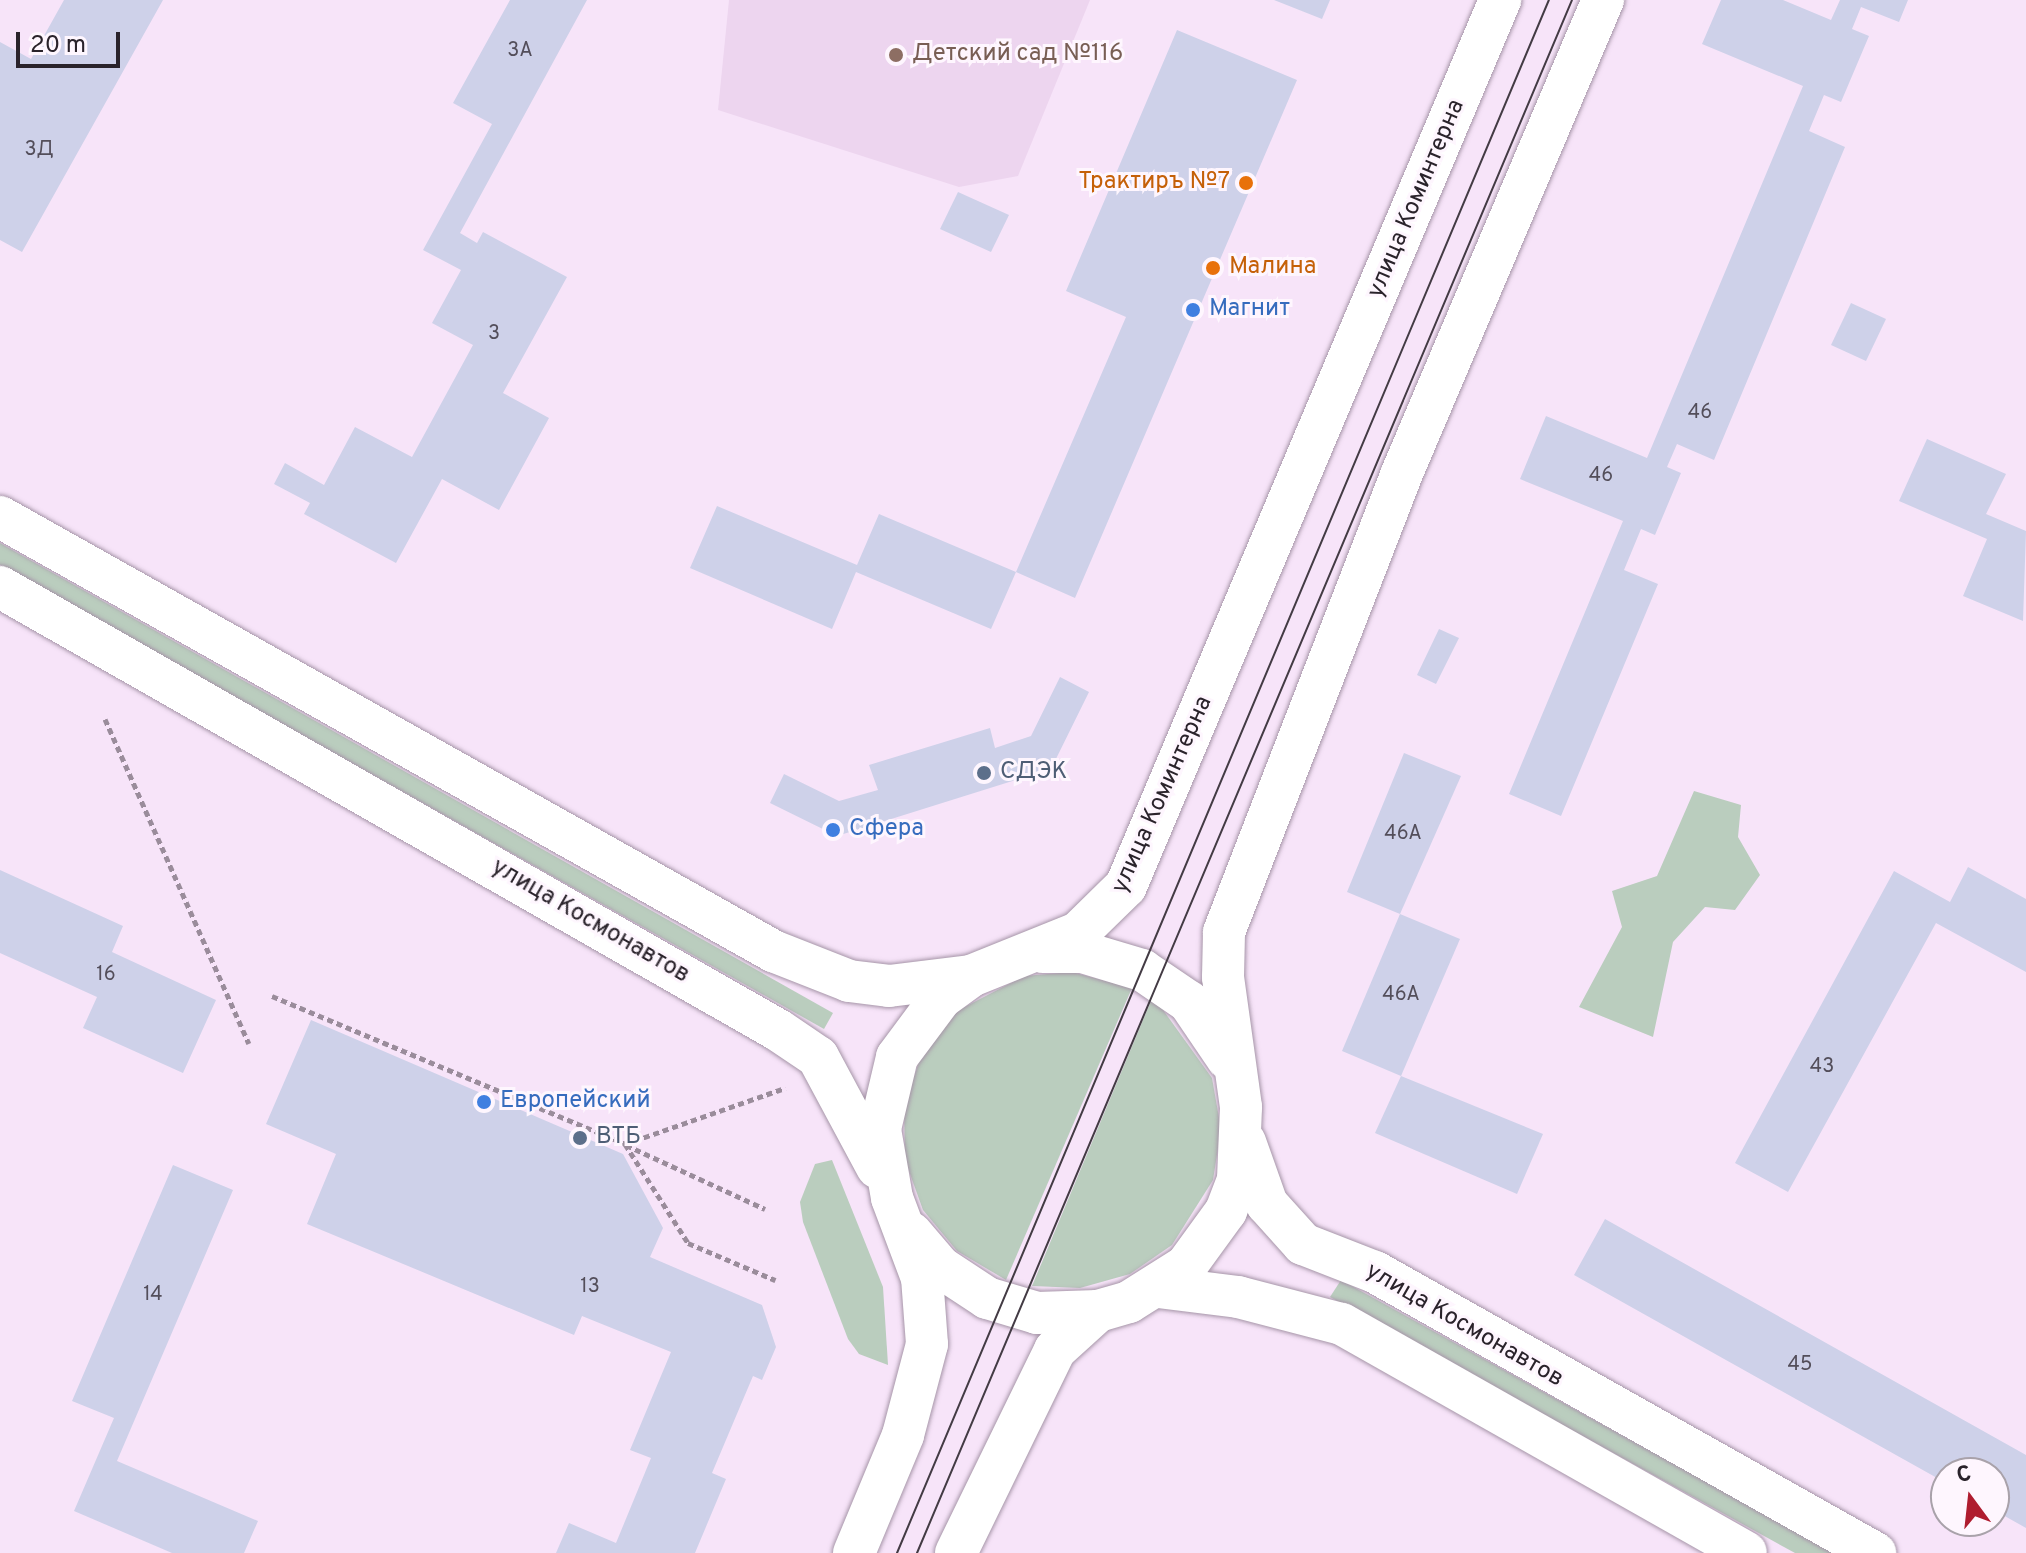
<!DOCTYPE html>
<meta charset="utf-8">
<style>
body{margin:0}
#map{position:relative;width:2026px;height:1553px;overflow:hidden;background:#f7e4f9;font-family:Overpass,sans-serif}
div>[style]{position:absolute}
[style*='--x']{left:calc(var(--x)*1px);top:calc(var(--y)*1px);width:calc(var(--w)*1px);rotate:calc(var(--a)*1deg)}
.built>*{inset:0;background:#edd5ef}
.green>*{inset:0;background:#bacdbe}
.building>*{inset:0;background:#ced1e9}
.path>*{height:5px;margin-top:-2.5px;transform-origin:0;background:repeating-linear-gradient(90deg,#9a8c9b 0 6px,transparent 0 10px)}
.roads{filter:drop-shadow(0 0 2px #a695a8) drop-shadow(0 0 2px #a695a8)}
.tertiary>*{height:42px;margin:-21px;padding:0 21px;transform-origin:21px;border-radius:21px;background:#fff}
.tram>*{height:2px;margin:-1px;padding:0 1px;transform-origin:1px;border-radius:1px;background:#433b44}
.dots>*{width:22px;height:22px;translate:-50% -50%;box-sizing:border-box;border:4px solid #fef6fe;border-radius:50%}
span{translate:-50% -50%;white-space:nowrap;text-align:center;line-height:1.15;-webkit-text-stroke:6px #fef6fe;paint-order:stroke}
.number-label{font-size:20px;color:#534e5a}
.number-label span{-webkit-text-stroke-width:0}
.education-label{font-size:24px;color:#785e54}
.left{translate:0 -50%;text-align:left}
.food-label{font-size:24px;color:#c56008}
.right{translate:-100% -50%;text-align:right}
.street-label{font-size:24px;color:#2a232b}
.shop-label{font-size:24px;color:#366cbe}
.service-label{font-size:24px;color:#4e5e75}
.north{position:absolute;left:1930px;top:1457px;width:80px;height:80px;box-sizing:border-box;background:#fef6fe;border:2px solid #a9a2aa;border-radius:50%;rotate:345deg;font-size:22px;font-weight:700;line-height:32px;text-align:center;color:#2a232b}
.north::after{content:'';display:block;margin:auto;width:28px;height:36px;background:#af1c2f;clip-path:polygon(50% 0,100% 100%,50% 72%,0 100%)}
.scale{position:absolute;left:16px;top:32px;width:104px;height:36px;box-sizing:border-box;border:4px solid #2a232b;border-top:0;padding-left:10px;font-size:24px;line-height:28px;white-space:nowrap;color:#2a232b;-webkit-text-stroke:6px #fef6fe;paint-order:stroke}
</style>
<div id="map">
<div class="built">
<div style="clip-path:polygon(729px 0,1090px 0,1018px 176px,959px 187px,718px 110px)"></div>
</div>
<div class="green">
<div style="clip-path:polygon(0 543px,833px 1013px,824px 1029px,0 565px)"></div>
<div style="clip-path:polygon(1694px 791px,1741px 805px,1738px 837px,1760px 875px,1735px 910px,1705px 907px,1673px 942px,1653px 1037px,1579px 1007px,1622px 927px,1612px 891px,1657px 876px)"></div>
<div style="clip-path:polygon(1072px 972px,1132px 988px,1006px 1280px,957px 1251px,923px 1210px,905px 1160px,904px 1106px,921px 1056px,953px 1013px,1024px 976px)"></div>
<div style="clip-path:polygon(1153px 996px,1212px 1078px,1221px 1129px,1213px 1180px,1172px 1245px,1130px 1274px,1080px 1288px,1032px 1286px)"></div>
<div style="clip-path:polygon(832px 1160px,883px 1287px,888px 1365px,859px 1354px,848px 1339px,803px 1222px,800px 1202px,815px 1164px)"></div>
<div style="clip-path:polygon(1341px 1280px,1835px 1553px,1795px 1553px,1330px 1297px)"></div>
</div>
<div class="building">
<div style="clip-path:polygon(64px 0,163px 0,22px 252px,0 240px,0 42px,31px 59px)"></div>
<div style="clip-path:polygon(510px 0,587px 0,460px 233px,477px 243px,483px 232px,567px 277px,503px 393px,549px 418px,499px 510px,442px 479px,396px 563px,304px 514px,310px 503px,274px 484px,285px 463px,324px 485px,355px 427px,412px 457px,473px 345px,432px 323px,461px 270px,423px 250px,492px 124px,453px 103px)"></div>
<div style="clip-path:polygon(1274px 0,1330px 0,1322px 19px)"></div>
<div style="clip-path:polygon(1721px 0,1783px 0,1831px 20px,1840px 0,1908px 0,1899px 22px,1861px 7px,1852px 29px,1869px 36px,1841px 102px,1824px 95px,1809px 131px,1845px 147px,1714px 460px,1677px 444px,1667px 467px,1681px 473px,1655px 535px,1641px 529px,1624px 570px,1658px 584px,1561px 816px,1509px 794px,1623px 521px,1520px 479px,1546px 416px,1647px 458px,1803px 86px,1702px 44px)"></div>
<div style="clip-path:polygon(1177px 30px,1297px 80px,1075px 598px,1016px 572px,1126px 317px,1066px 291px)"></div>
<div style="clip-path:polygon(958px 192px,1009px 215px,991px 252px,940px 229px)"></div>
<div style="clip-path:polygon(1851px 303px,1886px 319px,1866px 361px,1831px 345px)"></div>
<div style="clip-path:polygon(1927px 439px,2006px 474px,1986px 514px,2026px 531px,2023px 621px,1963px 596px,1987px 539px,1899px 501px)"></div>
<div style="clip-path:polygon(717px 506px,857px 565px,879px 514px,1016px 572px,991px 629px,856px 572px,832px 629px,690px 568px)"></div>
<div style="clip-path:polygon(1439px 629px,1459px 638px,1436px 684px,1417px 675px)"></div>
<div style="clip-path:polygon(1060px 677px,1089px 692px,1051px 769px,837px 836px,770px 803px,784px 774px,839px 801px,878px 790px,869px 765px,990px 728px,995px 748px,1031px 736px)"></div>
<div style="clip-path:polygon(1404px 753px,1461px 776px,1400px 914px,1347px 892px)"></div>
<div style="clip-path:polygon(1968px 867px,2026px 899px,2026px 972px,1936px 923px,1788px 1192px,1735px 1163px,1894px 871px,1950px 902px)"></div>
<div style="clip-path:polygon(0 870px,123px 926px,112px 952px,216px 1000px,183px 1073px,83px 1028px,97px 997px,0 953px)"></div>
<div style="clip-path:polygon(1400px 914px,1460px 939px,1401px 1076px,1342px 1051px)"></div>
<div style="clip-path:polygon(311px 1020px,623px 1154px,663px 1228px,650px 1257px,762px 1305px,776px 1347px,762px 1380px,753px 1376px,712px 1473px,726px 1479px,695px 1553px,556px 1553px,569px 1523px,616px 1543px,651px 1458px,630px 1450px,671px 1352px,582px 1316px,574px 1335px,307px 1224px,336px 1154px,266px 1124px)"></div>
<div style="clip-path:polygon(1401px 1076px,1543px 1134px,1517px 1194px,1375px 1133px)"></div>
<div style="clip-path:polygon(173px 1165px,233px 1190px,117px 1461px,258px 1521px,244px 1553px,172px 1553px,74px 1511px,114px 1418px,72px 1401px)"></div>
<div style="clip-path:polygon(1605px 1219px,2026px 1455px,2026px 1528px,1994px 1510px,1994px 1473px,1946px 1473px,1946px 1483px,1574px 1275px)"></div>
</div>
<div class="path">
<div style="--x:105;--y:719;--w:355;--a:66.1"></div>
<div style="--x:272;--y:996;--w:383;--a:22.7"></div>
<div style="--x:625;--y:1144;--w:170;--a:-19.3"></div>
<div style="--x:625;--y:1144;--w:117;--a:57.5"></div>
<div style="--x:688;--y:1243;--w:95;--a:23"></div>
<div style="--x:626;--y:1145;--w:153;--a:24.7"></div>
</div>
<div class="roads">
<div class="tertiary">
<div style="--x:0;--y:517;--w:887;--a:29.31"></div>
<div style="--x:773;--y:951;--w:82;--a:21.5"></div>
<div style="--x:849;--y:981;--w:40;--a:7.1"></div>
<div style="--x:889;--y:986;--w:82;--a:-7"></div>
<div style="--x:0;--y:587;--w:895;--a:29.66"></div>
<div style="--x:778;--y:1030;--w:48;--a:34"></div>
<div style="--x:818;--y:1057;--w:125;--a:61.8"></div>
<div style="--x:1043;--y:952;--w:39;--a:0"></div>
<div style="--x:1082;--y:952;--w:63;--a:16.7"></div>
<div style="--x:1142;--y:970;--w:57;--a:34.2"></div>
<div style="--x:1189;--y:1002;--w:68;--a:55.8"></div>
<div style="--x:1245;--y:1142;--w:66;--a:70.5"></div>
<div style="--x:1267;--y:1204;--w:54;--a:48"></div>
<div style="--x:1303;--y:1244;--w:77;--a:21.3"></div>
<div style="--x:1375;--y:1272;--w:574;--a:29.34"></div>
<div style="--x:911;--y:1233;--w:45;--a:49.5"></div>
<div style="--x:940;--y:1267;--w:56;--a:33.4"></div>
<div style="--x:987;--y:1298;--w:52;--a:16.7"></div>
<div style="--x:1037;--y:1313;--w:61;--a:-1.9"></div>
<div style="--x:1158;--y:1287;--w:81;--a:7.1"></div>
<div style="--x:1238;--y:1297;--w:107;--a:14.6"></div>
<div style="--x:1342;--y:1324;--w:464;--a:29.5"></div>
<div style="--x:854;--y:1553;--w:128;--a:-67.4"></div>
<div style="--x:903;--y:1435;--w:94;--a:-75.2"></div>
<div style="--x:927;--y:1344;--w:66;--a:-94.3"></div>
<div style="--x:922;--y:1278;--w:85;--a:-110.6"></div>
<div style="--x:892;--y:1198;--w:70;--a:-99.9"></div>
<div style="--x:880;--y:1129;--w:74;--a:-76.7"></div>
<div style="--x:897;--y:1057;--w:74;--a:-53.3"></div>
<div style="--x:941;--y:998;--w:37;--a:-36"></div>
<div style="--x:971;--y:976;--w:115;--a:-21.9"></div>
<div style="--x:1078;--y:933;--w:67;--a:-44.4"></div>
<div style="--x:1126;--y:886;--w:962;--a:-67.11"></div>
<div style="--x:956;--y:1553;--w:226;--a:-64"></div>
<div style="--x:1055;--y:1350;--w:58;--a:-42.2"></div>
<div style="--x:1098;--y:1311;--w:32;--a:-16"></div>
<div style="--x:1129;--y:1302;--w:67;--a:-32.3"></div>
<div style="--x:1186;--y:1266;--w:68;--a:-54"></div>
<div style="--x:1226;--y:1211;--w:34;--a:-69"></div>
<div style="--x:1238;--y:1179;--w:72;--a:-87.6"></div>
<div style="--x:1241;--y:1107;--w:131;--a:-97.9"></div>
<div style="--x:1223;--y:977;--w:45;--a:-88.7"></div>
<div style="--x:1224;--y:932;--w:492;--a:-68.8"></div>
<div style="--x:1402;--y:473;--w:514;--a:-66.98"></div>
</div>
</div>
<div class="tram">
<div style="--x:897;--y:1553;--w:1684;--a:-67.23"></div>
<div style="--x:917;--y:1553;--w:1685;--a:-67.13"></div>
</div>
<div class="dots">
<div style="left:896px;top:55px;background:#8d6e63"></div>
<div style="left:1246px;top:183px;background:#e8710a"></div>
<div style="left:1213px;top:268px;background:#e8710a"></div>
<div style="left:1193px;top:310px;background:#3f7fe0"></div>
<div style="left:984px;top:773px;background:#5c6f8a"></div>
<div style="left:833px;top:830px;background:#3f7fe0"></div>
<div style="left:484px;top:1102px;background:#3f7fe0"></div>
<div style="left:580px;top:1138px;background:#5c6f8a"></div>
</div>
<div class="number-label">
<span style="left:520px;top:51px">3А</span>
<span style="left:39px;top:150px">3Д</span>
<span style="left:494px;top:334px">3</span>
<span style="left:1700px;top:413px">46</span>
<span style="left:1601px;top:476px">46</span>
<span style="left:1403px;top:834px">46А</span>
<span style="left:106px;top:975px">16</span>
<span style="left:1401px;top:995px">46А</span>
<span style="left:1822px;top:1067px">43</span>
<span style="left:590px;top:1287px">13</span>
<span style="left:153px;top:1295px">14</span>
<span style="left:1800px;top:1365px">45</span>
</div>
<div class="education-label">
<span class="left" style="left:912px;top:55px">Детский сад №116</span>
</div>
<div class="food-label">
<span class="right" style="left:1230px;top:183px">Трактиръ №7</span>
<span class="left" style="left:1229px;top:268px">Малина</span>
</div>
<div class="street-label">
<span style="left:1417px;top:199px;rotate:-67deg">улица Коминтерна</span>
<span style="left:1163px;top:795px;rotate:-66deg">улица Коминтерна</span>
<span style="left:590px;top:922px;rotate:30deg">улица Космонавтов</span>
<span style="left:1464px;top:1326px;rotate:30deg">улица Космонавтов</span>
</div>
<div class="shop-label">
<span class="left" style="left:1209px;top:310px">Магнит</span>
<span class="left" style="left:849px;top:830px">Сфера</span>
<span class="left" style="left:500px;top:1102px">Европейский</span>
</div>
<div class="service-label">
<span class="left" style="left:1000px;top:773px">СДЭК</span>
<span class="left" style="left:596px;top:1138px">ВТБ</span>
</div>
<div class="north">С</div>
<div class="scale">20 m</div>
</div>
